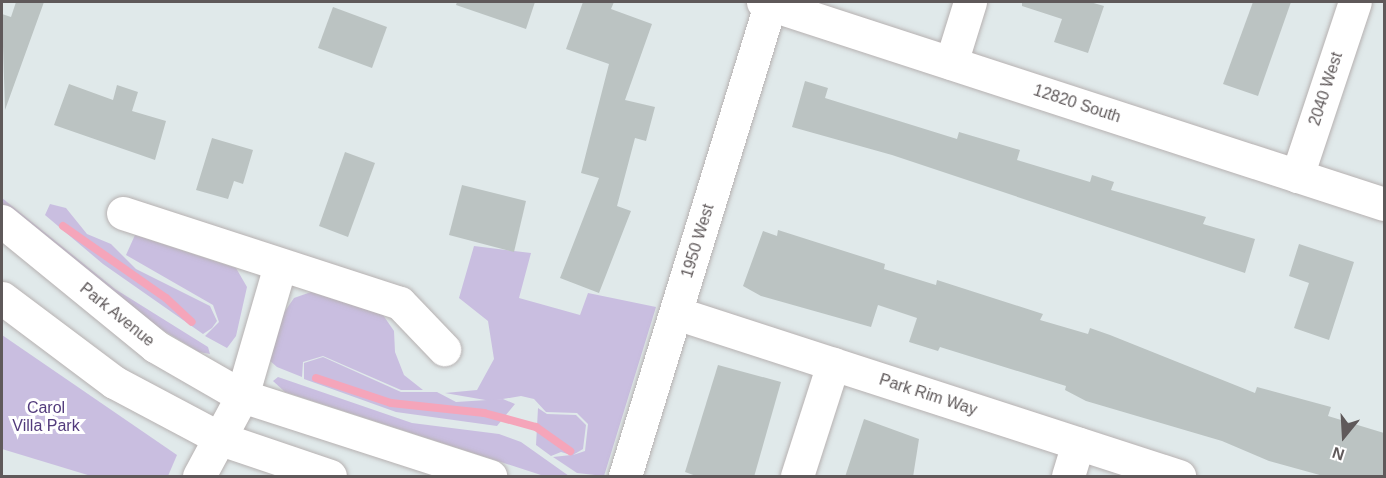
<!DOCTYPE html>
<style>
body{margin:0}
#map{position:relative;width:1386px;height:478px;overflow:hidden;background:#e0e9ea;font-family:Helvetica,sans-serif}
div>[style]{position:absolute}
[style*='--x']{left:calc(var(--x)*1px);top:calc(var(--y)*1px);width:calc(var(--w)*1px);rotate:calc(var(--a)*1deg)}
.green>*{inset:0;background:#c9bee0}
.stream>*{height:8px;margin:-4px;padding:0 4px;transform-origin:4px;border-radius:4px;background:#f5a5ba}
.building>*{inset:0;background:#bbc3c2}
.roads{filter:drop-shadow(0 0 2px #b6b1b1) drop-shadow(0 0 2px #b6b1b1)}
.minor>*{height:33px;margin:-16.5px;padding:0 16.5px;transform-origin:16.5px;border-radius:16.5px;background:#fff}
span{translate:-50% -50%;white-space:nowrap;text-align:center;line-height:1.15;-webkit-text-stroke:6px #fff;paint-order:stroke}
.street-label{font-size:16px;color:#5f595a}
.park-label{font-size:16px;color:#523b7c}
.frame{position:absolute;inset:0;border:3px solid #5f595a;pointer-events:none}
.north{position:absolute;left:1314px;top:406px;width:60px;height:60px;-webkit-text-stroke:4px #fff;paint-order:stroke;rotate:198deg;font-size:16px;font-weight:700;line-height:24px;text-align:center;color:#5f595a}
.north::after{content:'';display:block;margin:auto;width:21px;height:27px;background:#5f595a;clip-path:polygon(50% 0,100% 100%,50% 72%,0 100%)}
</style>
<div id="map">
<div class="green">
<div style="clip-path:polygon(2px 198px,115px 289px,208px 347px,210px 354px,199px 352px,111px 299px,2px 205px)"></div>
<div style="clip-path:polygon(50px 204px,66px 208px,87px 234px,111px 244px,136px 269px,210px 306px,217px 321px,212px 328px,203px 334px,103px 264px,45px 215px)"></div>
<div style="clip-path:polygon(135px 235px,236px 268px,247px 287px,236px 336px,227px 348px,205px 336px,219px 322px,213px 305px,126px 255px)"></div>
<div style="clip-path:polygon(474px 246px,531px 253px,519px 298px,580px 315px,588px 293px,656px 307px,604px 476px,577px 473px,553px 457px,571px 455px,561px 452px,551px 456px,536px 445px,538px 408px,547px 414px,576px 415px,586px 425px,583px 449px,573px 455px,585px 451px,588px 424px,577px 413px,546px 412px,534px 399px,521px 396px,491px 401px,445px 393px,477px 390px,494px 359px,488px 321px,459px 298px)"></div>
<div style="clip-path:polygon(311px 292px,383px 315px,394px 331px,395px 352px,404px 375px,423px 390px,401px 390px,323px 356px,303px 362px,302px 377px,277px 367px,269px 360px,283px 314px,294px 298px)"></div>
<div style="clip-path:polygon(2px 335px,177px 455px,168px 476px,91px 476px,2px 449px)"></div>
<div style="clip-path:polygon(323px 357px,401px 392px,437px 392px,456px 402px,503px 399px,515px 404px,497px 426px,396px 412px,304px 379px,304px 363px)"></div>
<div style="clip-path:polygon(278px 377px,412px 423px,499px 434px,521px 442px,569px 476px,544px 476px,285px 392px,273px 381px)"></div>
</div>
<div class="stream">
<div style="--x:63;--y:226;--w:126;--a:35"></div>
<div style="--x:166;--y:298;--w:35;--a:43"></div>
<div style="--x:316;--y:378;--w:79;--a:18.4"></div>
<div style="--x:391;--y:403;--w:94;--a:6.1"></div>
<div style="--x:484;--y:413;--w:54;--a:15.1"></div>
<div style="--x:536;--y:427;--w:42;--a:35.2"></div>
</div>
<div class="building">
<div style="clip-path:polygon(16px 2px,44px 2px,5px 110px,2px 14px,11px 17px)"></div>
<div style="clip-path:polygon(457px 2px,535px 2px,526px 29px,456px 5px)"></div>
<div style="clip-path:polygon(583px 2px,614px 2px,611px 9px,652px 24px,625px 100px,655px 107px,646px 141px,635px 138px,617px 206px,631px 211px,599px 293px,560px 278px,599px 178px,581px 173px,609px 64px,566px 49px)"></div>
<div style="clip-path:polygon(1022px 2px,1090px 2px,1104px 6px,1088px 53px,1054px 42px,1062px 19px,1022px 6px)"></div>
<div style="clip-path:polygon(1253px 2px,1291px 2px,1258px 96px,1223px 84px)"></div>
<div style="clip-path:polygon(333px 7px,387px 27px,372px 68px,318px 48px)"></div>
<div style="clip-path:polygon(805px 81px,828px 88px,825px 98px,957px 139px,959px 132px,1020px 150px,1017px 160px,1090px 182px,1092px 175px,1114px 182px,1111px 190px,1206px 217px,1203px 224px,1255px 239px,1245px 273px,892px 155px,792px 127px)"></div>
<div style="clip-path:polygon(69px 84px,113px 100px,117px 85px,138px 92px,132px 111px,166px 121px,155px 160px,54px 125px)"></div>
<div style="clip-path:polygon(212px 138px,253px 150px,243px 184px,234px 181px,228px 199px,196px 190px)"></div>
<div style="clip-path:polygon(345px 152px,375px 163px,348px 237px,319px 226px)"></div>
<div style="clip-path:polygon(462px 185px,526px 201px,514px 252px,449px 235px)"></div>
<div style="clip-path:polygon(778px 230px,885px 264px,884px 269px,936px 285px,937px 280px,1043px 314px,1040px 320px,1088px 334px,1090px 328px,1110px 335px,1255px 393px,1257px 387px,1331px 407px,1328px 416px,1384px 433px,1384px 477px,1327px 477px,1269px 461px,1222px 441px,1086px 401px,1065px 390px,1066px 386px,940px 347px,938px 351px,909px 342px,917px 318px,878px 305px,871px 327px,761px 296px,743px 286px,763px 231px,777px 236px)"></div>
<div style="clip-path:polygon(1299px 244px,1354px 262px,1329px 340px,1294px 328px,1309px 283px,1289px 276px)"></div>
<div style="clip-path:polygon(718px 365px,781px 382px,754px 477px,699px 477px,685px 472px)"></div>
<div style="clip-path:polygon(864px 419px,919px 439px,913px 477px,845px 477px)"></div>
</div>
<div class="roads">
<div class="minor">
<div style="--x:763;--y:2;--w:653;--a:18.02"></div>
<div style="--x:951;--y:63;--w:64;--a:-72.7"></div>
<div style="--x:1297;--y:176;--w:183;--a:-71.6"></div>
<div style="--x:123;--y:213;--w:291;--a:18"></div>
<div style="--x:400;--y:303;--w:64;--a:46.3"></div>
<div style="--x:2;--y:221;--w:198;--a:39.2"></div>
<div style="--x:155;--y:346;--w:100;--a:29.9"></div>
<div style="--x:242;--y:396;--w:261;--a:17.9"></div>
<div style="--x:2;--y:298;--w:140;--a:36.9"></div>
<div style="--x:114;--y:382;--w:121;--a:28"></div>
<div style="--x:221;--y:439;--w:115;--a:18.7"></div>
<div style="--x:676;--y:313;--w:529;--a:17.96"></div>
<div style="--x:199;--y:476;--w:91;--a:-61.7"></div>
<div style="--x:242;--y:396;--w:136;--a:-73.8"></div>
<div style="--x:625;--y:476;--w:492;--a:-72.9"></div>
<div style="--x:797;--y:476;--w:118;--a:-72.2"></div>
<div style="--x:1068;--y:476;--w:34;--a:-73"></div>
</div>
</div>
<div class="street-label">
<span style="left:1326px;top:89px;rotate:-72deg">2040 West</span>
<span style="left:1077px;top:104px;rotate:18deg">12820 South</span>
<span style="left:698px;top:241px;rotate:-73deg">1950 West</span>
<span style="left:117px;top:315px;rotate:39deg">Park Avenue</span>
<span style="left:928px;top:395px;rotate:18deg">Park Rim Way</span>
</div>
<div class="park-label">
<span style="left:46px;top:417px">Carol<br>Villa Park</span>
</div>
<div class="frame"></div>
<div class="north">N</div>
</div>
